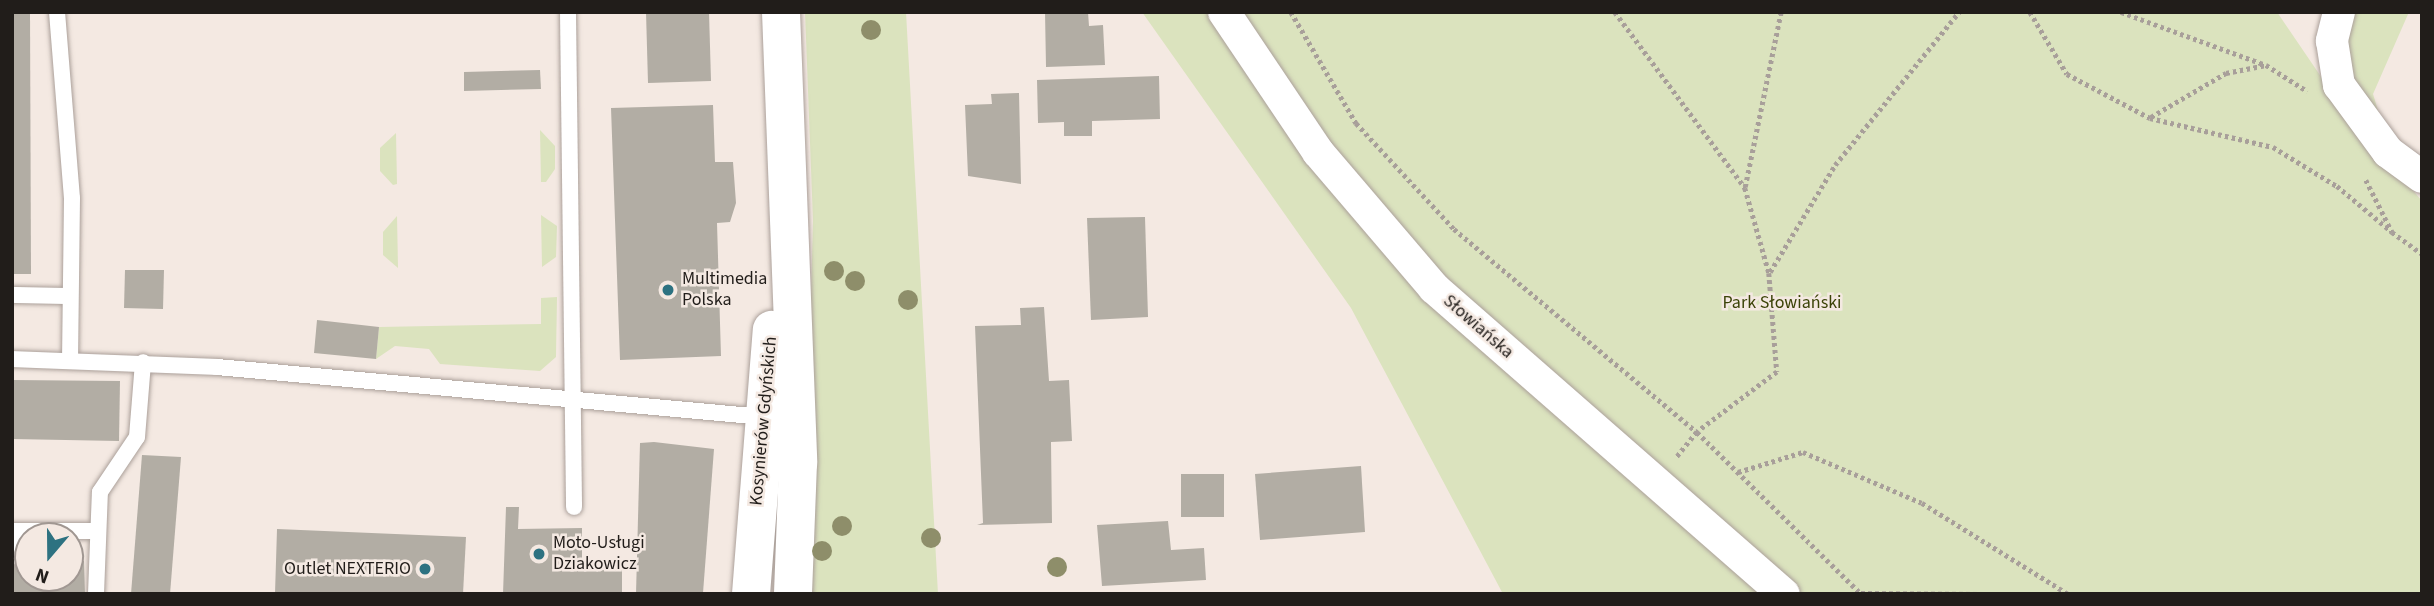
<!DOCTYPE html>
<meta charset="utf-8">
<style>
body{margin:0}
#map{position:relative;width:2434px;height:606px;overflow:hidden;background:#f4e9e2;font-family:"Source Sans 3",sans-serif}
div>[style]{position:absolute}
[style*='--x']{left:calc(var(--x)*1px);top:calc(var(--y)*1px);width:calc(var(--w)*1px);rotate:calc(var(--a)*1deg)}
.green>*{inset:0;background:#dbe3be}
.building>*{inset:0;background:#b2ada4}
.path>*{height:4.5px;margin-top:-2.25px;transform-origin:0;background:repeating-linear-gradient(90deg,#a89f9a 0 3.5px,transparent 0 7px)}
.roads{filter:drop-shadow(0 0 2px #aba09a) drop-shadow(0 0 2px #aba09a)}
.lane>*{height:16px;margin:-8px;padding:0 8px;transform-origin:8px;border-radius:8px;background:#fff}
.street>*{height:32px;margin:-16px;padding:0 16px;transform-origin:16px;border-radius:16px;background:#fff}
.secondary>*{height:38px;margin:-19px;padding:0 19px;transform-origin:19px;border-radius:19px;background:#fff}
.trees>*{width:20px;height:20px;margin:-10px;border-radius:50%;background:#8e8e6a}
.dots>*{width:19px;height:19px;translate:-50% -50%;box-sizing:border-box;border:4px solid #f4e9e2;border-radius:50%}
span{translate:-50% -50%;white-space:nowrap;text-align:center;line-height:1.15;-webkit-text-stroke:5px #f4e9e2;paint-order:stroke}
.poi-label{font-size:18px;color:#211d1a}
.left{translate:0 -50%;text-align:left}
.right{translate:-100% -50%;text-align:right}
.park-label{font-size:18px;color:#3b4307}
.street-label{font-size:18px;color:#211d1a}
.frame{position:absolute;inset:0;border:14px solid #211d1a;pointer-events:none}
.north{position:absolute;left:14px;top:522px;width:70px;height:70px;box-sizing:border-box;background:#f4e9e2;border:2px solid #a09792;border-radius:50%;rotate:200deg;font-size:19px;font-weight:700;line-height:28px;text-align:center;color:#211d1a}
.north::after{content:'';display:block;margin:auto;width:24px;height:32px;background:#2d7281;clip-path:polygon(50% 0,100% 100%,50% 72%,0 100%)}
</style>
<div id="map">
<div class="green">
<div style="clip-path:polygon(805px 12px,906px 12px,938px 594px,803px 594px,813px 221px)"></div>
<div style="clip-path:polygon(1142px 12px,2277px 12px,2343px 109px,2422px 201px,2422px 594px,1503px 594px,1351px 308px)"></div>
<div style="clip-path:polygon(2346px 12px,2409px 12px,2373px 94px,2383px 127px,2376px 125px,2343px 59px)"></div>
<div style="clip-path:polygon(540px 130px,555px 146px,555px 169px,546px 182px,541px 182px)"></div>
<div style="clip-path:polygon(396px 133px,397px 184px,393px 185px,380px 171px,380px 148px)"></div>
<div style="clip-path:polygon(541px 215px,557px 226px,556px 257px,542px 267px)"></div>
<div style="clip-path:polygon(397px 216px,398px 267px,398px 268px,383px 255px,383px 232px)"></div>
<div style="clip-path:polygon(557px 297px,556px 357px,540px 371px,440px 364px,429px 349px,395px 346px,376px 359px,379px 327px,541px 324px,541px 298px)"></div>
</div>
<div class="building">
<div style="clip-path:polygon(12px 12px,30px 12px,31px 274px,12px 274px)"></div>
<div style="clip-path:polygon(646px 12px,709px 12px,711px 81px,648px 83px)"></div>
<div style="clip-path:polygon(1045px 12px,1088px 12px,1089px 26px,1103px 25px,1105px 65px,1046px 67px)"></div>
<div style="clip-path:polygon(540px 70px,541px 89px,464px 91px,464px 72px)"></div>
<div style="clip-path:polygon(1159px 76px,1160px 119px,1092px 121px,1092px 136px,1064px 136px,1064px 122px,1038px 123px,1037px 80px)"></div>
<div style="clip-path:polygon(1019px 93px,1021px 184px,968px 176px,965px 105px,992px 104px,991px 94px)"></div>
<div style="clip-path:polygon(713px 105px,715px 162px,733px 162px,736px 203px,730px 222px,717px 223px,721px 356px,620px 360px,611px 108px)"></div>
<div style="clip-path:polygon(1145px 217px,1148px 317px,1091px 320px,1087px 218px)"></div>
<div style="clip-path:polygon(125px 270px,164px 270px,163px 309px,124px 308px)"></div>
<div style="clip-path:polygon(1044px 307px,1049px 381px,1069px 380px,1072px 441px,1051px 442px,1052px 523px,977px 525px,983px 523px,975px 326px,1021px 325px,1020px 308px)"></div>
<div style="clip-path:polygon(317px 320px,379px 327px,376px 359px,314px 353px)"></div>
<div style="clip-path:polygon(12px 380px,120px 381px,119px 441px,12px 439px)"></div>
<div style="clip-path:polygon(654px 442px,714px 449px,703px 593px,636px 594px,640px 443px)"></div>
<div style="clip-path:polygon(142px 455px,181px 457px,170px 594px,131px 594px)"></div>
<div style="clip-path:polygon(1361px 466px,1365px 532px,1260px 540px,1255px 474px)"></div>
<div style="clip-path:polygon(1181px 474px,1224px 474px,1224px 517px,1181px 517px)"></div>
<div style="clip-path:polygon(506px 507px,519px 507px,518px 529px,582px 528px,582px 570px,622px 570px,622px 594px,503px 594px)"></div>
<div style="clip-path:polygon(1168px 521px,1171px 550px,1204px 548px,1206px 580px,1102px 586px,1097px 525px)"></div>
<div style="clip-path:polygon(277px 529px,466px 537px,463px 594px,275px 593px)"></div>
<div style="clip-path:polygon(12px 561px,28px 561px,28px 578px,70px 578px,70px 561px,84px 561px,85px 594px,12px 594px)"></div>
</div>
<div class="path">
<div style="--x:1291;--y:12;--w:129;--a:59.6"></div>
<div style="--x:1356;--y:123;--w:144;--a:47.2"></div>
<div style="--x:1454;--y:229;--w:317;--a:39.9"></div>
<div style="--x:1697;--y:432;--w:231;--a:44.6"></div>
<div style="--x:1615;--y:12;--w:219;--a:53.5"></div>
<div style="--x:1745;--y:188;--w:88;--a:74.2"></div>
<div style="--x:1769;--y:273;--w:99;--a:85.4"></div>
<div style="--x:1777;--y:372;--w:100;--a:143.1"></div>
<div style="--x:1697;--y:432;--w:32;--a:129"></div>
<div style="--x:2030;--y:12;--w:72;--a:59.2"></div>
<div style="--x:2067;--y:74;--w:94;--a:27.9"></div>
<div style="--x:2150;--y:118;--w:126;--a:13.3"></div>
<div style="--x:2273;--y:147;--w:75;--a:31.4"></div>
<div style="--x:2337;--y:186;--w:72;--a:39.9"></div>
<div style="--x:2121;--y:12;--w:154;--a:20.1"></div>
<div style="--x:2266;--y:65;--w:49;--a:32.4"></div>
<div style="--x:2151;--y:117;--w:87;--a:-30.4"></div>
<div style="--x:2226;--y:73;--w:41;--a:-11.3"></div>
<div style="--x:2366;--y:180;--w:58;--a:63.4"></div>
<div style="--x:2392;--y:232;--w:37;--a:36"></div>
<div style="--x:1745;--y:187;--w:179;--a:-78.4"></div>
<div style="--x:1770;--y:272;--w:125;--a:-58.7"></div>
<div style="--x:1835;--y:165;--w:197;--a:-51"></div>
<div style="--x:1738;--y:472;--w:68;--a:-17.1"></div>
<div style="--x:1803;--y:452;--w:129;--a:23.2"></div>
<div style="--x:1922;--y:503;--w:172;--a:31.9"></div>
<div style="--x:1861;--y:593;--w:122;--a:0.5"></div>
</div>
<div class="roads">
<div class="lane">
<div style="--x:57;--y:12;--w:187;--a:85.4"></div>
<div style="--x:72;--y:198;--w:161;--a:90.7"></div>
<div style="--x:568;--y:12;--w:495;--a:89.3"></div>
<div style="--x:12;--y:295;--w:58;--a:1"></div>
<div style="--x:12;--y:359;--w:205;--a:2.2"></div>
<div style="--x:217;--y:367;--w:548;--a:5.23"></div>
<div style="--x:12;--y:531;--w:86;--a:0"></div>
<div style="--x:22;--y:561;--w:30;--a:-90"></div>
<div style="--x:96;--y:594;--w:102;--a:-87.8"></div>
<div style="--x:100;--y:492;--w:66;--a:-56.1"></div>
<div style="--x:137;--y:437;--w:75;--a:-85.4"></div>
</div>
<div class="street">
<div style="--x:1224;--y:12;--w:169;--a:56.1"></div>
<div style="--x:1318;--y:152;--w:179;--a:49.5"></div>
<div style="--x:1434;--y:288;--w:465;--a:41.2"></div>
<div style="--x:2339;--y:12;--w:30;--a:104"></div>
<div style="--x:2332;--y:41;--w:45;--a:81"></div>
<div style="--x:2339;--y:85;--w:83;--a:53.8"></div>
<div style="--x:2388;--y:152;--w:42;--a:36.3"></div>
</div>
<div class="secondary">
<div style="--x:781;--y:12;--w:451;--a:87.8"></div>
<div style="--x:798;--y:463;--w:131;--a:92.2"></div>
<div style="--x:751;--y:594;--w:265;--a:-85.5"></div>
</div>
</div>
<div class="trees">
<div style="left:871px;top:30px"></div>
<div style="left:834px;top:271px"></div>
<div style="left:855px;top:281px"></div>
<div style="left:908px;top:300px"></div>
<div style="left:842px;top:526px"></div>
<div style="left:931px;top:538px"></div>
<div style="left:822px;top:551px"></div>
<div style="left:1057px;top:567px"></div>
</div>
<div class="dots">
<div style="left:668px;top:290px;background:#2d7281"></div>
<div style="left:539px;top:554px;background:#2d7281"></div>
<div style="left:425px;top:569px;background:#2d7281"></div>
</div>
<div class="poi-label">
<span class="left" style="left:682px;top:290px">Multimedia<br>Polska</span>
<span class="left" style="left:553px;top:554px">Moto-Usługi<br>Dziakowicz</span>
<span class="right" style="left:411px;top:569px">Outlet NEXTERIO</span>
</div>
<div class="park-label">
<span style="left:1782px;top:303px">Park Słowiański</span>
</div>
<div class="street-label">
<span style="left:1478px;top:327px;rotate:41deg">Słowiańska</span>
<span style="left:764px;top:421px;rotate:-85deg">Kosynierów Gdyńskich</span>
</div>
<div class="frame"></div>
<div class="north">N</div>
</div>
